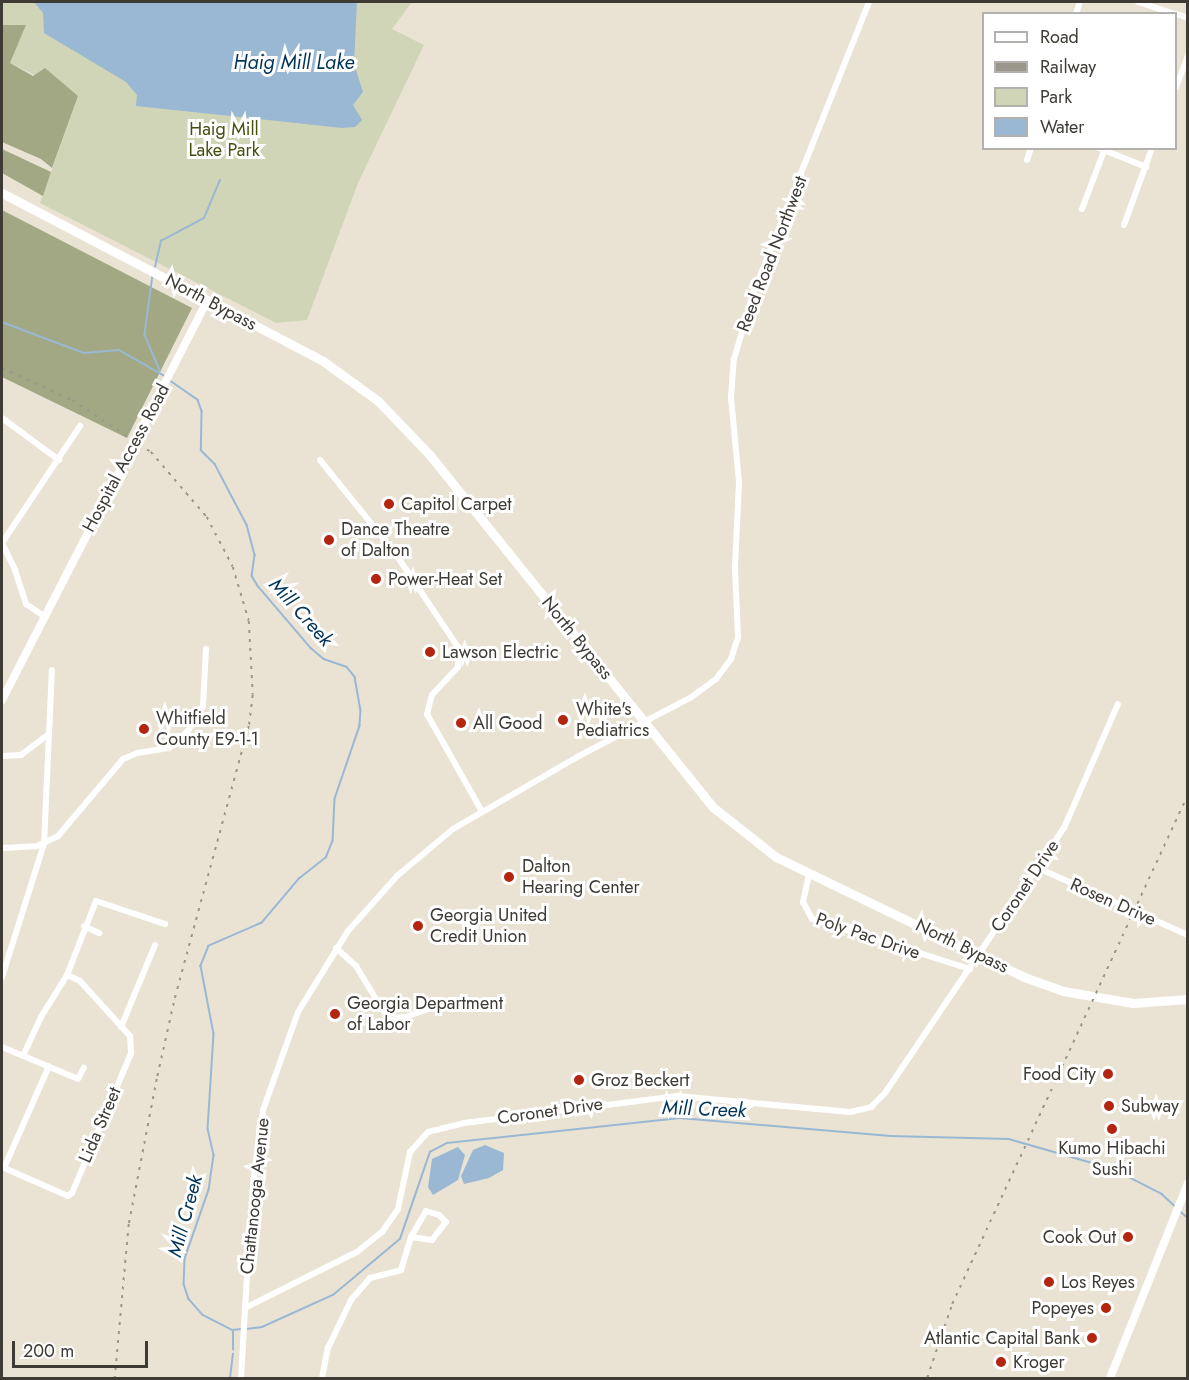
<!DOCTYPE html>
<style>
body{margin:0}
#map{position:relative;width:1189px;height:1380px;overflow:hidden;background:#eae3d4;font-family:Jost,sans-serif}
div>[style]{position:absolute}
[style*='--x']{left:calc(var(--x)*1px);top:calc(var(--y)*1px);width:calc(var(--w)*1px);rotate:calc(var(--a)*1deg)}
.green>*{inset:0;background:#d0d5b7}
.forest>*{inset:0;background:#a2a883}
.water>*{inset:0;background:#9ab8d3}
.stream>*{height:1.5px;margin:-0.75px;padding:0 0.75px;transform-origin:0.75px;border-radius:0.75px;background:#9ab8d3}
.minor>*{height:6px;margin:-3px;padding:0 3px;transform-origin:3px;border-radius:3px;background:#fff}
.major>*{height:8px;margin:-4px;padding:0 4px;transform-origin:4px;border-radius:4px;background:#fff}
.highway>*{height:9px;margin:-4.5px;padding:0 4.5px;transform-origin:4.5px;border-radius:4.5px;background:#fff}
.rail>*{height:1.5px;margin-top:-0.75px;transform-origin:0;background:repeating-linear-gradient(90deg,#9c978c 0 3px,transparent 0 9px)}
.dots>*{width:16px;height:16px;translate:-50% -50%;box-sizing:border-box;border:3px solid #fff;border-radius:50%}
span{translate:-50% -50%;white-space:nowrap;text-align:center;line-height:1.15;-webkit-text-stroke:6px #fff;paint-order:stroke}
.park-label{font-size:18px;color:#484d10}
.street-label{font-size:18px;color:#3e3b35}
.poi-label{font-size:18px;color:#3e3b35}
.left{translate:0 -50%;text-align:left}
.right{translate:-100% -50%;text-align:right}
.water-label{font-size:20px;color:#003458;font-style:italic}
.frame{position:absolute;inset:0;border:3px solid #3e3b35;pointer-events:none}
.legend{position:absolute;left:982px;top:12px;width:195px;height:138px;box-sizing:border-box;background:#fff;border:2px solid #b2b1ae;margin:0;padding:8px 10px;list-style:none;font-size:18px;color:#3e3b35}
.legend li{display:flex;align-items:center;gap:12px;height:30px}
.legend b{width:30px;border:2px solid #b2b1ae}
.scale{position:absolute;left:12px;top:1341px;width:136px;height:27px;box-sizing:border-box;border:3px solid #3e3b35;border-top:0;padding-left:8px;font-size:18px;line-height:21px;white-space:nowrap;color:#3e3b35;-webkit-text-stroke:4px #fff;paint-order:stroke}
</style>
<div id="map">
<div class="green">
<div style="clip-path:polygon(2px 2px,412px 2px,392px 29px,424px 45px,358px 183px,307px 320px,276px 323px,40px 203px,78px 96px,10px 63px,26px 25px,2px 25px)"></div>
</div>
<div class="forest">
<div style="clip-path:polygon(2px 25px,26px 25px,10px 63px,33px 76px,45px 68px,78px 96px,52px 168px,41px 159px,2px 142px)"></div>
<div style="clip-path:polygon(2px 149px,51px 172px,43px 196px,2px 173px)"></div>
<div style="clip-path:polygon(2px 210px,192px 308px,127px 438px,2px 377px)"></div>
</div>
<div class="water">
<div style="clip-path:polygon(34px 2px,357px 2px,354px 64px,363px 92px,353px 105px,362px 120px,355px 127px,342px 128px,136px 106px,137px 95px,126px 82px,44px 33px,43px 13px)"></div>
<div style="clip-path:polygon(485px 1145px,504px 1153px,503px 1170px,489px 1178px,464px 1184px,461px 1176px,473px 1150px)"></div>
<div style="clip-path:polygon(458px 1147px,465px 1155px,458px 1180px,433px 1195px,428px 1187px,432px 1159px)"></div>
</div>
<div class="stream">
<div style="--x:155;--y:267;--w:27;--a:-77"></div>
<div style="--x:161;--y:241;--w:49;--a:-28.1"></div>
<div style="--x:204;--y:218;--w:41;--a:-67.2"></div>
<div style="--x:153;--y:275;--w:61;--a:97.6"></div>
<div style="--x:145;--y:335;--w:39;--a:67"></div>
<div style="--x:2;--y:322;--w:88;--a:20.7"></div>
<div style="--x:84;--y:353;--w:35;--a:-5"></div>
<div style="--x:119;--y:350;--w:53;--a:29.5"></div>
<div style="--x:171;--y:381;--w:33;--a:35"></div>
<div style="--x:198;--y:400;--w:12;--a:70"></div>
<div style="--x:202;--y:411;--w:39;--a:91"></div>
<div style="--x:201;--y:450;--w:20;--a:45"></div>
<div style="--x:215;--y:464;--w:69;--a:62.3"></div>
<div style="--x:247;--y:525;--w:31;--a:75"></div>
<div style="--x:255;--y:555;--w:21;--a:98"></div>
<div style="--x:252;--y:576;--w:12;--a:59"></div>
<div style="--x:258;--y:586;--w:82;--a:49.5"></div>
<div style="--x:311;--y:648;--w:17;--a:40"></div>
<div style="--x:324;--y:659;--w:24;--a:19"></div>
<div style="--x:347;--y:667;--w:13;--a:51"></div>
<div style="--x:355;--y:677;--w:34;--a:80"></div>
<div style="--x:361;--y:710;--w:16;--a:94"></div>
<div style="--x:360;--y:726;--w:77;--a:108.9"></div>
<div style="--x:335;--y:799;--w:42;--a:92.7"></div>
<div style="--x:333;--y:841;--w:18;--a:112"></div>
<div style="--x:326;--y:858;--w:33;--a:142"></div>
<div style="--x:300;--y:878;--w:59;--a:130.2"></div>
<div style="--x:262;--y:923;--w:58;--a:156.5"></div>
<div style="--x:209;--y:946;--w:22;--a:112"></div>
<div style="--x:201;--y:966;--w:69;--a:79.2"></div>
<div style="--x:214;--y:1034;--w:95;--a:93.6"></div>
<div style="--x:208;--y:1129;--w:27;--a:77"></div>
<div style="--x:214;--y:1155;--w:35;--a:98"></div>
<div style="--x:209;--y:1190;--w:73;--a:109.2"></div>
<div style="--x:185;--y:1259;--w:25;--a:92"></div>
<div style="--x:184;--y:1284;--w:16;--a:72"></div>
<div style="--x:189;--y:1299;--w:21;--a:49"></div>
<div style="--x:203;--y:1315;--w:34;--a:27"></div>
<div style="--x:233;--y:1330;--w:8;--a:-7"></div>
<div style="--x:1180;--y:1211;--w:11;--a:41"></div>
<div style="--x:246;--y:1329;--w:16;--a:-7"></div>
<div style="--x:262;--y:1327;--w:78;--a:-24.3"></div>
<div style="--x:333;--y:1295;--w:87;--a:-39.9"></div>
<div style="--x:400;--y:1239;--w:92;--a:-71"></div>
<div style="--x:430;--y:1152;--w:19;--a:-28"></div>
<div style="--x:447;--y:1143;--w:234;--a:-6.1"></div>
<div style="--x:680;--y:1118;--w:211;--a:4.9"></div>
<div style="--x:890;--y:1136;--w:119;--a:1.4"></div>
<div style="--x:1009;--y:1139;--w:108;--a:16.1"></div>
<div style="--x:1113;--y:1169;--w:55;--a:27"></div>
<div style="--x:1162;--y:1194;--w:19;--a:43"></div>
<div style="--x:233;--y:1350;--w:19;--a:-90"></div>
<div style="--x:230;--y:1378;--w:24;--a:-83"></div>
</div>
<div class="minor">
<div style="--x:1138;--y:2;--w:39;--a:18"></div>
<div style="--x:1076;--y:14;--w:13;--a:-72"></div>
<div style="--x:1176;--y:14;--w:13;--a:18"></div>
<div style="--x:1176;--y:87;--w:34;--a:-69"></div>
<div style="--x:1099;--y:148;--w:51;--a:22"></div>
<div style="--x:1027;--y:160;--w:13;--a:-72"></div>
<div style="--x:1082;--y:209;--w:65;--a:-69.3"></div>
<div style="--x:1124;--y:225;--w:82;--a:-70"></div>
<div style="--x:2;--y:418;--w:71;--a:36.4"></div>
<div style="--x:320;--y:460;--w:119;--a:51.1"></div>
<div style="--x:395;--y:553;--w:113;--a:56.2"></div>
<div style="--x:458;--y:647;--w:20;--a:90"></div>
<div style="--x:458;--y:667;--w:38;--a:133"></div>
<div style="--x:432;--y:695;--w:20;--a:105"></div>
<div style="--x:427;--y:714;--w:110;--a:60.6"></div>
<div style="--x:2;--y:543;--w:141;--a:-56.3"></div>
<div style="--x:2;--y:543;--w:30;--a:64"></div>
<div style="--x:15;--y:570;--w:36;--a:72"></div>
<div style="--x:26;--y:604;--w:23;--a:34"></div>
<div style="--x:2;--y:756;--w:19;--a:-3"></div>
<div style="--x:21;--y:755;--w:35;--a:-37"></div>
<div style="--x:2;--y:848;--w:35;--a:-3"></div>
<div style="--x:37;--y:846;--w:23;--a:-25"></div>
<div style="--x:58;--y:836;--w:101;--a:-49.8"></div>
<div style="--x:123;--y:759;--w:15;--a:-23"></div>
<div style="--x:137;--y:753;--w:32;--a:-9"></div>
<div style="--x:169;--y:748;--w:25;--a:-42"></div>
<div style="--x:188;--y:731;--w:29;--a:-59"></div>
<div style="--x:203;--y:706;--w:57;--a:-87"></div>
<div style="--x:1038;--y:868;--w:164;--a:24.1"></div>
<div style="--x:809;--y:874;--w:29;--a:102"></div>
<div style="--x:803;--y:902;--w:19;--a:62"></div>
<div style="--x:812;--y:919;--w:166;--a:17.6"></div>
<div style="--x:84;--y:926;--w:17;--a:25"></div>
<div style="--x:336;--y:948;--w:27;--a:42"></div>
<div style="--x:356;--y:966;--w:50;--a:58.8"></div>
<div style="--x:382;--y:1009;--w:13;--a:42"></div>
<div style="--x:392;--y:1018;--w:14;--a:-4"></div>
<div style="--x:406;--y:1017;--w:49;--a:-20.3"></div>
<div style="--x:2;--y:977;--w:139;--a:-72.5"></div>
<div style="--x:44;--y:844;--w:174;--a:-87.4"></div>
<div style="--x:121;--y:1027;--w:89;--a:-67.5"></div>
<div style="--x:2;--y:1047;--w:82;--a:22.8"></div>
<div style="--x:78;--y:1079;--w:13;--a:-63"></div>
<div style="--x:23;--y:1056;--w:43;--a:-65.2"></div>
<div style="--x:41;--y:1017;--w:49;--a:-58.2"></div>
<div style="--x:67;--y:975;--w:79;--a:-68.6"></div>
<div style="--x:96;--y:901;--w:73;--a:18.4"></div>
<div style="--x:2;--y:1167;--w:72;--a:23.7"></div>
<div style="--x:68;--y:1196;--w:5;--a:-37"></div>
<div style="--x:72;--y:1193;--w:152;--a:-67.1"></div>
<div style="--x:131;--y:1053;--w:17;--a:-93"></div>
<div style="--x:130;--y:1036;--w:74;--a:-132.3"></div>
<div style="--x:80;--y:981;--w:14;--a:-155"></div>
<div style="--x:4;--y:1168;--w:111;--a:-66.2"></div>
<div style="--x:245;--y:1308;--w:124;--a:-86.3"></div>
<div style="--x:253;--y:1184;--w:75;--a:-82.3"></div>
<div style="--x:263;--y:1110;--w:104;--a:-70.3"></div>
<div style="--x:298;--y:1012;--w:95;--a:-58.3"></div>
<div style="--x:348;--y:931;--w:74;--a:-48.3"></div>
<div style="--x:397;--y:876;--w:73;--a:-40"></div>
<div style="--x:453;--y:829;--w:143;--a:-30.1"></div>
<div style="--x:577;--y:757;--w:127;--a:-27.6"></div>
<div style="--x:690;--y:698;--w:32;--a:-36"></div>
<div style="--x:716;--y:679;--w:25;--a:-53"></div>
<div style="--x:731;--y:659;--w:23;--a:-72"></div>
<div style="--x:738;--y:637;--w:70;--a:-92.5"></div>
<div style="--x:735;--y:567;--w:85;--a:-87.3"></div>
<div style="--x:739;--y:482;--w:84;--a:-95.4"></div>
<div style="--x:731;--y:398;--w:39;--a:-86"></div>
<div style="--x:734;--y:359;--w:71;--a:-73.6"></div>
<div style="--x:754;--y:291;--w:311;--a:-68.3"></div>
<div style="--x:241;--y:1378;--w:70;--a:-86.7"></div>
<div style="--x:245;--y:1308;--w:125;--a:-26.6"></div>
<div style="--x:357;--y:1252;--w:32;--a:-39"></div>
<div style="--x:382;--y:1232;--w:28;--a:-55"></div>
<div style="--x:398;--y:1209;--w:58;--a:-78.1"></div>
<div style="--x:410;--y:1152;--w:27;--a:-48"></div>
<div style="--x:428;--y:1132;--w:37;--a:-14"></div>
<div style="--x:464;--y:1123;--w:215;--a:-7.2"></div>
<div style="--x:677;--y:1096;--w:174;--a:5.3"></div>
<div style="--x:850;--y:1112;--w:22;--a:-13"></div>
<div style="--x:871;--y:1107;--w:20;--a:-45"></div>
<div style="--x:885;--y:1093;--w:320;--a:-56"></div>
<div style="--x:1064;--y:828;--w:135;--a:-66.5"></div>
<div style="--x:322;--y:1378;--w:31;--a:-79"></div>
<div style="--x:328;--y:1348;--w:53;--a:-64.4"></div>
<div style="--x:351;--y:1300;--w:29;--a:-49"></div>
<div style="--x:370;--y:1278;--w:32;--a:-14"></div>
<div style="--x:401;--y:1270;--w:34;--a:-73"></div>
<div style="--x:411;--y:1237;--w:30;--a:-60"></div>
<div style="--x:426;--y:1211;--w:14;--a:17"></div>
<div style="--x:439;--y:1215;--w:10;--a:45"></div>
<div style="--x:446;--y:1222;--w:23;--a:128"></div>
<div style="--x:432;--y:1240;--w:21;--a:-172"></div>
</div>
<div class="major">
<div style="--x:2;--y:700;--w:450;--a:-62.8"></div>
<div style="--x:1110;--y:1378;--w:210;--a:-68.2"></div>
</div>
<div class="highway">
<div style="--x:2;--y:193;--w:362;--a:27.6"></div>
<div style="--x:323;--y:361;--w:68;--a:36"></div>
<div style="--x:378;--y:401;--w:74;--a:46.1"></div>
<div style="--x:429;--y:454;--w:454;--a:51.2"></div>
<div style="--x:714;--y:808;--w:79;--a:38.3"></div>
<div style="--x:776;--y:857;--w:276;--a:25.8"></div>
<div style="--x:1024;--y:977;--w:41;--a:19.7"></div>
<div style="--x:1063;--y:991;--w:71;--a:9.7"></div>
<div style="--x:1133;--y:1003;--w:55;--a:-4.2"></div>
</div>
<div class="rail">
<div style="--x:2;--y:368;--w:77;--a:24.6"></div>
<div style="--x:72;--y:400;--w:95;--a:33.4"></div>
<div style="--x:151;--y:452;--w:86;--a:49.3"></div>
<div style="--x:207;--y:517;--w:56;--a:62.5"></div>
<div style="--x:233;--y:567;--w:56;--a:73.5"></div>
<div style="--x:249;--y:621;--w:74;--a:86.9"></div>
<div style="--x:253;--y:695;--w:31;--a:97"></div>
<div style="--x:249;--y:726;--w:287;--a:105.2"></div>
<div style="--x:174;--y:1003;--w:78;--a:102.6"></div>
<div style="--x:157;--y:1079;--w:148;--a:100.9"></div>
<div style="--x:129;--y:1224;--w:155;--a:95.2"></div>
<div style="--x:927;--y:1378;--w:78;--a:-71.3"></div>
<div style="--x:952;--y:1304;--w:562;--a:-65.17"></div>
</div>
<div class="dots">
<div style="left:389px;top:504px;background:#b3250f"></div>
<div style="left:329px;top:540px;background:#b3250f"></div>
<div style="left:376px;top:579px;background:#b3250f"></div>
<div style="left:430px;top:652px;background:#b3250f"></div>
<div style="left:563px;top:720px;background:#b3250f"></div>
<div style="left:461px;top:723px;background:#b3250f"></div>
<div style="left:144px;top:729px;background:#b3250f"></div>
<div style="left:509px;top:877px;background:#b3250f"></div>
<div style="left:418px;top:926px;background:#b3250f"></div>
<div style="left:335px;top:1014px;background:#b3250f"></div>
<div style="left:1108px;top:1074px;background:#b3250f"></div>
<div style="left:579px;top:1080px;background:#b3250f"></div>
<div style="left:1109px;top:1106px;background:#b3250f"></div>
<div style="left:1112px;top:1129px;background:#b3250f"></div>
<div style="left:1128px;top:1237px;background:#b3250f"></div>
<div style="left:1049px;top:1282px;background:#b3250f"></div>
<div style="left:1106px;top:1308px;background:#b3250f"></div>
<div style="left:1092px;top:1338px;background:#b3250f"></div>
<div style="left:1001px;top:1362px;background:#b3250f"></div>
</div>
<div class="park-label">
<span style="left:224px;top:140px">Haig Mill<br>Lake Park</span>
</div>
<div class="street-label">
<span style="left:772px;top:254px;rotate:-69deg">Reed Road Northwest</span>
<span style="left:211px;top:302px;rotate:28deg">North Bypass</span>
<span style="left:126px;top:458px;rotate:-62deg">Hospital Access Road</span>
<span style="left:577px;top:638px;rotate:51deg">North Bypass</span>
<span style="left:1025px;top:886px;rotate:-56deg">Coronet Drive</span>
<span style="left:1113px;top:902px;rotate:24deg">Rosen Drive</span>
<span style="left:868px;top:936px;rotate:19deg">Poly Pac Drive</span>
<span style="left:962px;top:946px;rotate:26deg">North Bypass</span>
<span style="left:550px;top:1111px;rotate:-8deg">Coronet Drive</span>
<span style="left:100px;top:1125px;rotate:-67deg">Lida Street</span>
<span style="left:255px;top:1196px;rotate:-84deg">Chattanooga Avenue</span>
</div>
<div class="poi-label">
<span class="left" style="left:401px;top:504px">Capitol Carpet</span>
<span class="left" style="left:341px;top:540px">Dance Theatre<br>of Dalton</span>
<span class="left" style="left:388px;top:579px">Power-Heat Set</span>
<span class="left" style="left:442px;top:652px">Lawson Electric</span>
<span class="left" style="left:576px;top:720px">White's<br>Pediatrics</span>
<span class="left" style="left:156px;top:729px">Whitfield<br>County E9-1-1</span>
<span class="left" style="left:473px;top:723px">All Good</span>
<span class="left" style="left:522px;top:877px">Dalton<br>Hearing Center</span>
<span class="left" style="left:430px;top:926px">Georgia United<br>Credit Union</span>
<span class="left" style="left:347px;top:1014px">Georgia Department<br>of Labor</span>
<span class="right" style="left:1096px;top:1074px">Food City</span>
<span class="left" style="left:591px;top:1080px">Groz Beckert</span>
<span class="left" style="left:1121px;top:1106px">Subway</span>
<span style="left:1112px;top:1159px">Kumo Hibachi<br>Sushi</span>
<span class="right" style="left:1116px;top:1237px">Cook Out</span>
<span class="left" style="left:1061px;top:1282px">Los Reyes</span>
<span class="right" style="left:1094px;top:1308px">Popeyes</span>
<span class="right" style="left:1080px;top:1338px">Atlantic Capital Bank</span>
<span class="left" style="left:1013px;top:1362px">Kroger</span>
</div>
<div class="water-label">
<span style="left:294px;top:62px">Haig Mill Lake</span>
<span style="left:301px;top:612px;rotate:48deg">Mill Creek</span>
<span style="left:704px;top:1109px;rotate:2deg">Mill Creek</span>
<span style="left:185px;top:1216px;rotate:-75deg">Mill Creek</span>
</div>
<div class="frame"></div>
<ul class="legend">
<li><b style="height:8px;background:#fff"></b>Road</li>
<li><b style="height:8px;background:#9c978c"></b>Railway</li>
<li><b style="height:16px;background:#d0d5b7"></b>Park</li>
<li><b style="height:16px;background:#9ab8d3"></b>Water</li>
</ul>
<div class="scale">200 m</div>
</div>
